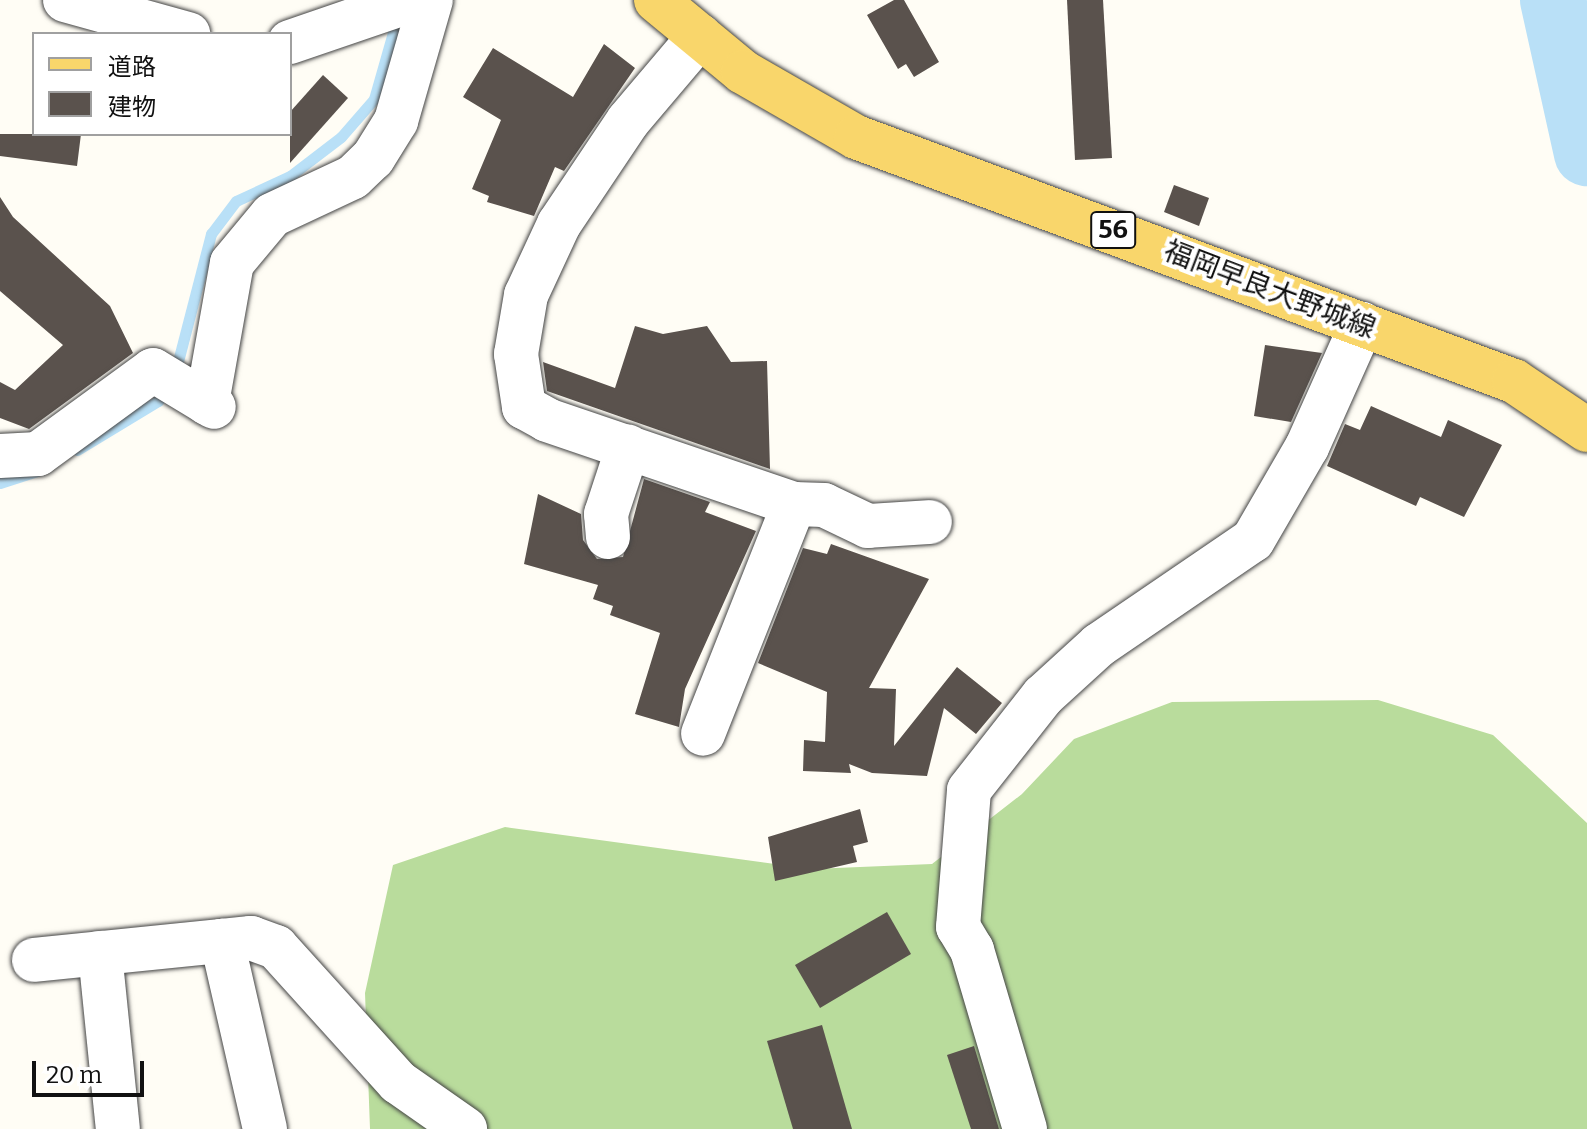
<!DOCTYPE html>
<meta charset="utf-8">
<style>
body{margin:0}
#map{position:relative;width:1587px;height:1129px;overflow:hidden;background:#fffdf5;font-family:Bitter,"Noto Sans JP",serif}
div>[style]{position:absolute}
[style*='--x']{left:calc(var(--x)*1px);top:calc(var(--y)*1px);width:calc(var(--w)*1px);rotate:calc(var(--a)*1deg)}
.forest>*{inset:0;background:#b9dc9c}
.stream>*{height:11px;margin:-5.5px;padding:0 5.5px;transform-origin:5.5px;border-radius:5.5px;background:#b9e0f7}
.river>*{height:66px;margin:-33px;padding:0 33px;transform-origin:33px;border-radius:33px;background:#b9e0f7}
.building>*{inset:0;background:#5a524d}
.roads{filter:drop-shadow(0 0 2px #444) drop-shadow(0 0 2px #444)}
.minor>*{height:44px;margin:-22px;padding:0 22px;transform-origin:22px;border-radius:22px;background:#fff}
.major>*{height:44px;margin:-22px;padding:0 22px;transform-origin:22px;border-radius:22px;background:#f9d66b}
span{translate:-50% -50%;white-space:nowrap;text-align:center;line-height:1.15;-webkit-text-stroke:8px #fff;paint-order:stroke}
.shield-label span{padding:2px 6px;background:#fff;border:2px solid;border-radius:6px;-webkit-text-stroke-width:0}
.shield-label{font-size:26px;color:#111;font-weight:700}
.street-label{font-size:28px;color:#111}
.legend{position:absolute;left:32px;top:32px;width:260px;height:104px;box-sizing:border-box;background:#fff;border:2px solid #a0a0a0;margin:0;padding:10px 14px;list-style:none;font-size:24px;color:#111}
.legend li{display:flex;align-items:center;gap:16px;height:40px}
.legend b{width:40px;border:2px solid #a0a0a0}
.scale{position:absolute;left:32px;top:1061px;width:112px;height:36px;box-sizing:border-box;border:4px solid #111;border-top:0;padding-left:10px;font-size:24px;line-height:28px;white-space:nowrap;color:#111;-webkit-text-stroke:6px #fff;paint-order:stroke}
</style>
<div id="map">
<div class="forest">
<div style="clip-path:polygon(1378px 700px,1493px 735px,1587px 823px,1587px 1129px,370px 1129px,365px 993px,393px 865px,505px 827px,812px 869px,932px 864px,1022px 794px,1074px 739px,1172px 702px)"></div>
</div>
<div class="stream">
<div style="--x:175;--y:373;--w:144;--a:-75.5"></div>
<div style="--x:211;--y:234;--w:41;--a:-52.9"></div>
<div style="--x:236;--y:201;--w:60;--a:-24.8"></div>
<div style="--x:290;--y:176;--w:64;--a:-37.4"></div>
<div style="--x:341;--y:137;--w:50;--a:-49"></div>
<div style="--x:374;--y:99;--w:84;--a:-74.1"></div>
<div style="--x:77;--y:450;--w:95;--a:-31.2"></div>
<div style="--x:158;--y:401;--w:16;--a:-60"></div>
<div style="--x:0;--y:483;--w:39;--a:-18"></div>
</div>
<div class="river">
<div style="--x:1553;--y:0;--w:157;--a:77.5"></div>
</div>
<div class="building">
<div style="clip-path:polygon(894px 0,904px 0,939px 62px,914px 77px,906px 64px,898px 69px,867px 15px)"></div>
<div style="clip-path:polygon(1067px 0,1103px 0,1112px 158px,1075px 160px)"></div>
<div style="clip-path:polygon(604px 44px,635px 68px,564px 171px,555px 167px,534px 216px,487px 202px,489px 196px,472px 189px,501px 120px,463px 97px,493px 48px,573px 97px)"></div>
<div style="clip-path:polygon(323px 75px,348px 98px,290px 163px,290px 112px)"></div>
<div style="clip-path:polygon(0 134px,81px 134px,77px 166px,0 156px)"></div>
<div style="clip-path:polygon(1174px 185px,1209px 198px,1199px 226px,1164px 212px)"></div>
<div style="clip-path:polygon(0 197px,13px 217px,110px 306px,133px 353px,29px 429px,0 418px,0 382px,15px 390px,63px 345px,0 291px)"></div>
<div style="clip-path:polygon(635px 326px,663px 334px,707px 326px,731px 362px,767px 361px,770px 469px,547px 391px,543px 362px,615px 388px)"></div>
<div style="clip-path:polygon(1265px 345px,1322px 353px,1291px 422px,1254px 416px)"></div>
<div style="clip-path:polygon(1371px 406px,1441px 437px,1448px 420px,1502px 445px,1464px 517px,1420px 497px,1416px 506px,1327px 466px,1345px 424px,1360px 430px)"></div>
<div style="clip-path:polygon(644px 479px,710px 502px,705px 512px,756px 531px,685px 689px,679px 727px,635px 714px,660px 633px,610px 615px,613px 606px,593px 599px,598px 585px,524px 564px,538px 494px,581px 514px,583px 540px,597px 559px,623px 557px)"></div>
<div style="clip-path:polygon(831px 544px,929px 579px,869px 688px,896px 689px,894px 746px,957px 667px,1002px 703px,976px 734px,944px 708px,927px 776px,872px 773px,849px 764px,851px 773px,803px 771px,804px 740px,825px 742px,827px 692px,758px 663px,803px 548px,827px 554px)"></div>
<div style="clip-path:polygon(860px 809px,868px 842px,853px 846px,857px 862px,775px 881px,768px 837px)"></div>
<div style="clip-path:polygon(887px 912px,911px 954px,820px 1008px,795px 965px)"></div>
<div style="clip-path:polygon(822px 1025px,852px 1129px,793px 1129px,767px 1041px)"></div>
<div style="clip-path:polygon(974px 1046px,999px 1129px,971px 1129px,947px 1055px)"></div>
</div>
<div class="roads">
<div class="minor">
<div style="--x:65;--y:0;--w:128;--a:15.5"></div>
<div style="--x:700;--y:36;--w:111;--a:130.3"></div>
<div style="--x:628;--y:121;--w:124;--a:123.8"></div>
<div style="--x:559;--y:224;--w:78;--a:114.9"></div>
<div style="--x:526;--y:295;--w:60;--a:99.6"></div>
<div style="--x:516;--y:354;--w:54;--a:81.4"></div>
<div style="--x:524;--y:407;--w:26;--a:29"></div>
<div style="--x:547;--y:420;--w:261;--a:18.8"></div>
<div style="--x:794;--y:504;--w:247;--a:111.6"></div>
<div style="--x:290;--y:42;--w:130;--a:-18.9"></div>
<div style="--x:207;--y:403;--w:142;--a:-79.9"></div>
<div style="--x:232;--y:263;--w:62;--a:-50.2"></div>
<div style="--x:272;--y:215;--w:89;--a:-25.1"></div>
<div style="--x:353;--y:177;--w:28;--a:-44"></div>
<div style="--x:373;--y:158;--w:44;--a:-58.1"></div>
<div style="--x:396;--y:121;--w:126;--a:-73.9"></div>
<div style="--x:0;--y:456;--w:38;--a:-3"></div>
<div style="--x:38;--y:454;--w:142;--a:-36.1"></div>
<div style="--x:153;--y:370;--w:71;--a:31.2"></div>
<div style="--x:794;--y:504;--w:30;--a:2"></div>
<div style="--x:824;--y:505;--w:49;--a:25.5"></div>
<div style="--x:868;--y:526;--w:62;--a:-3.7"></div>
<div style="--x:608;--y:537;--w:23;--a:-95"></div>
<div style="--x:606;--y:514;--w:71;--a:-71.8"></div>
<div style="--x:100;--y:953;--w:177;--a:84.2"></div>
<div style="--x:34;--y:960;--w:189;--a:-5.8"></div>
<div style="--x:265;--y:1129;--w:193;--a:-102.9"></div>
<div style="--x:222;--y:941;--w:29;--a:-6"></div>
<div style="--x:251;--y:938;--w:27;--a:20"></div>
<div style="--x:276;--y:947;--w:182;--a:47.9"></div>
<div style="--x:398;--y:1082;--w:82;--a:35"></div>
<div style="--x:1025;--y:1129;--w:187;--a:-106.5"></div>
<div style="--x:972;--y:950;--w:27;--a:-121"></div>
<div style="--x:958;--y:927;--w:137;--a:-85.4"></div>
<div style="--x:969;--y:790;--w:120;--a:-51.8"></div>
<div style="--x:1043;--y:696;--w:76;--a:-42.3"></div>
<div style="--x:1099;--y:645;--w:186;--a:-34.3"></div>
<div style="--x:1253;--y:540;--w:108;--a:-59.9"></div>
<div style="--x:1307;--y:447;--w:135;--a:-65.9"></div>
</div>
<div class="major">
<div style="--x:656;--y:0;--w:113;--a:39.6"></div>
<div style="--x:743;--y:72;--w:130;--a:29.9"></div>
<div style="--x:856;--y:137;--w:702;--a:20.35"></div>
<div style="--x:1514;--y:381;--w:88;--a:33.9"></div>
</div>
</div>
<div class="shield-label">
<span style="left:1113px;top:230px">56</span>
</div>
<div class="street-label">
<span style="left:1270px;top:290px;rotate:21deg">福岡早良大野城線</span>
</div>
<ul class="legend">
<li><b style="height:10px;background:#f9d66b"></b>道路</li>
<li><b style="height:22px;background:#5a524d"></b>建物</li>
</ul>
<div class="scale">20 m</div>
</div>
